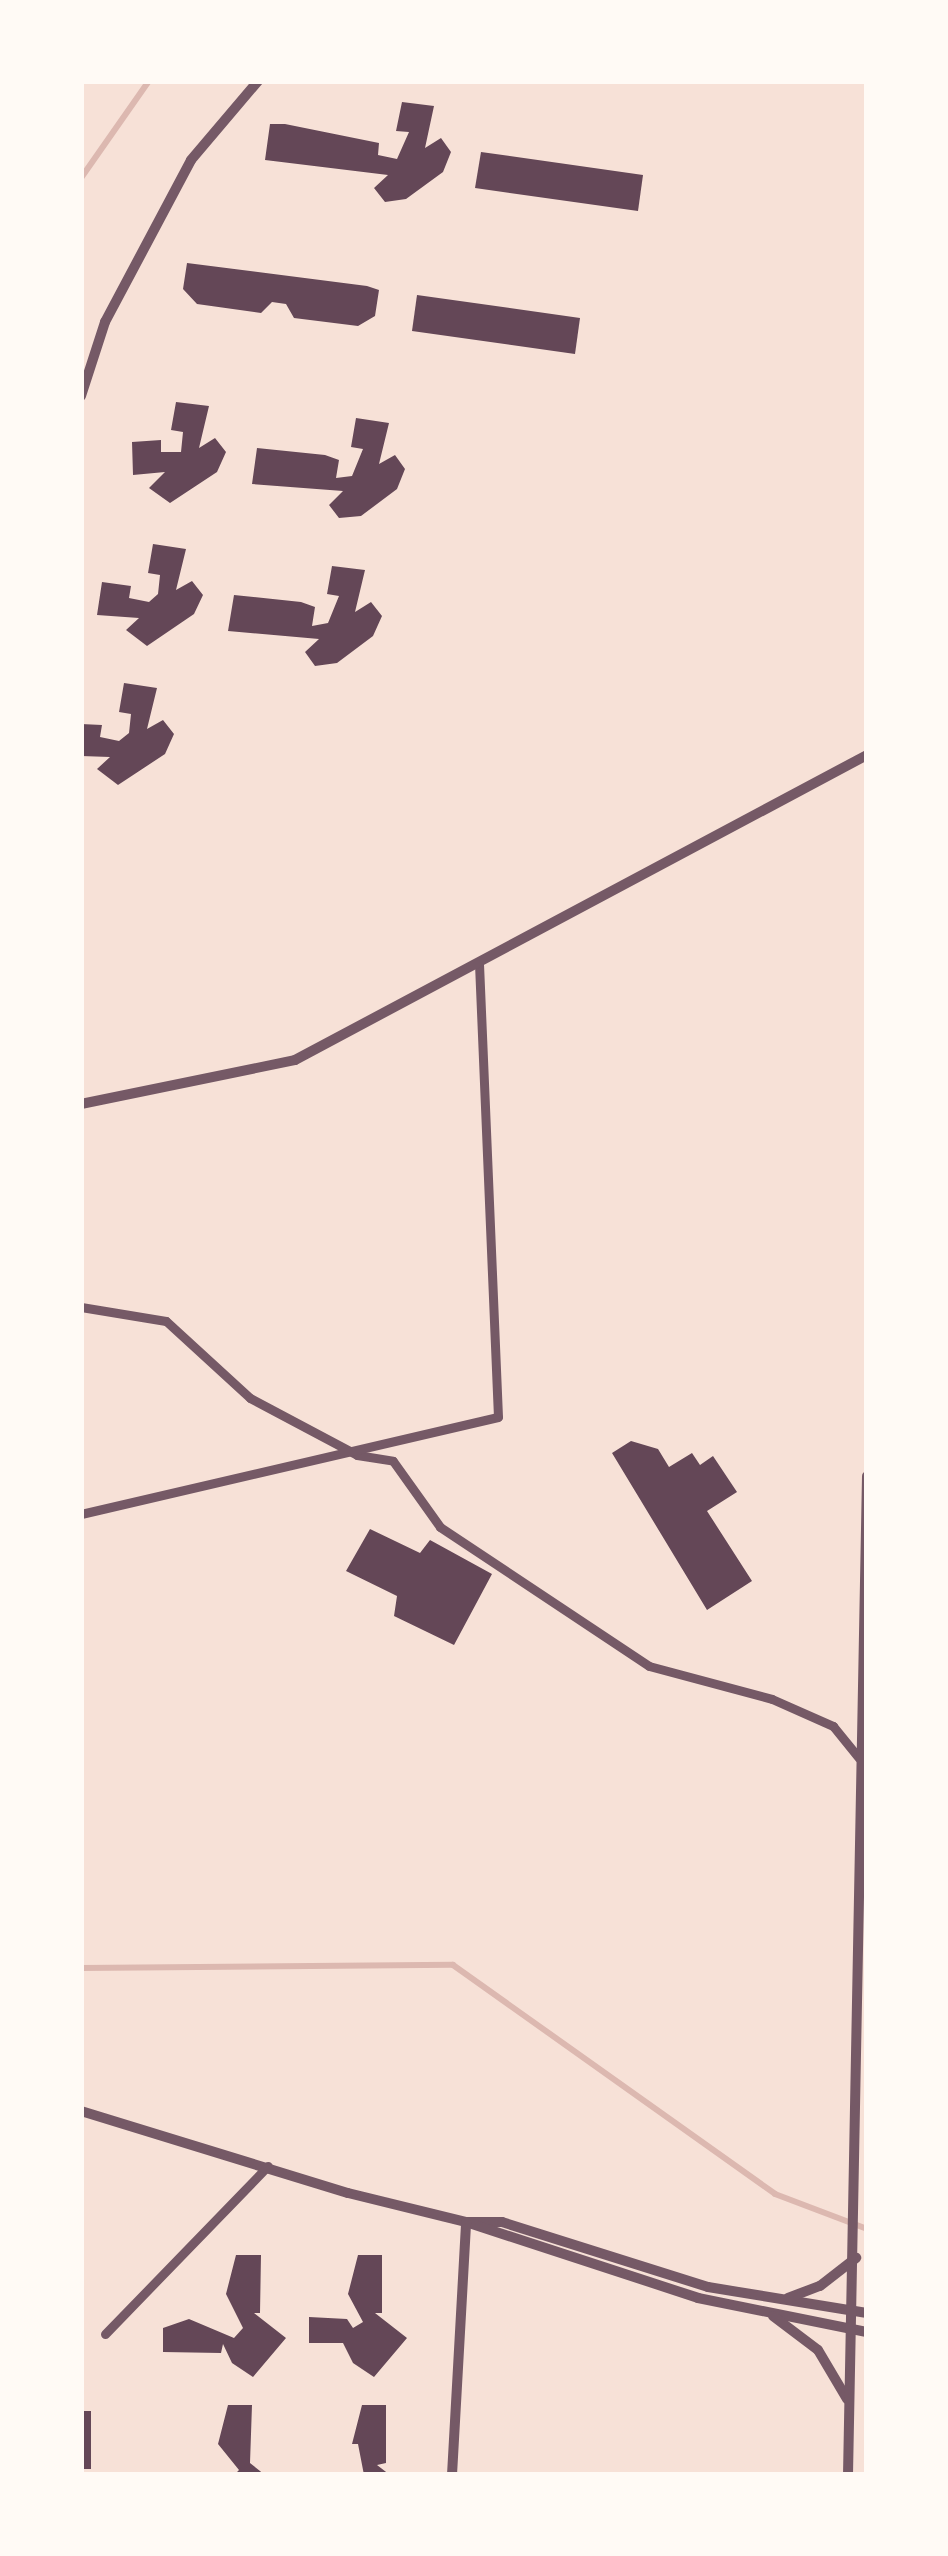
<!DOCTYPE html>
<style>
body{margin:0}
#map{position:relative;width:948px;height:2556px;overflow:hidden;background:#f7e1d7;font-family:"IBM Plex Serif",serif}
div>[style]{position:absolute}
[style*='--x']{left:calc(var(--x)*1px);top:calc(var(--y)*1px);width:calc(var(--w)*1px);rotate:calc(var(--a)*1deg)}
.stream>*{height:6px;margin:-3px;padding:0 3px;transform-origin:3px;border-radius:3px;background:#dcb8b0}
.building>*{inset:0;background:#644757}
.minor>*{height:9px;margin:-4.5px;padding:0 4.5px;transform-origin:4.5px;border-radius:4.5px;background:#755966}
.tertiary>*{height:10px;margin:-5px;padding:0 5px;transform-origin:5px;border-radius:5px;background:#755966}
span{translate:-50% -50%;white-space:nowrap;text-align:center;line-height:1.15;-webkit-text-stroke:12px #fffaf5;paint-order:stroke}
.frame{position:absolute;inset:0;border:84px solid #fffaf5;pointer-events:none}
</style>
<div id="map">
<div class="stream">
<div style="--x:81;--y:178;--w:118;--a:-55"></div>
<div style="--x:81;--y:1968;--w:372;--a:-0.5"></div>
<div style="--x:453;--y:1965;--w:395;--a:35.4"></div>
<div style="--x:775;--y:2194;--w:98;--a:20.8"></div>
</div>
<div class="building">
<div style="clip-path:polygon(402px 102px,434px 106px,425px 148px,441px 138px,451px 152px,443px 172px,406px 199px,385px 202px,374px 188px,388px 175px,265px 160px,270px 124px,285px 124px,379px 143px,378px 155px,397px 159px,409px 132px,396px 131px)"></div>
<div style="clip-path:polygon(481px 152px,643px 175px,638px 211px,475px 188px)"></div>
<div style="clip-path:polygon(187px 263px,367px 286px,379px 290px,375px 316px,358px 326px,294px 318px,286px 304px,272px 302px,261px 313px,197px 304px,183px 289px)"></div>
<div style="clip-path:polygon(417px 295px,580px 318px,575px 354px,412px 331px)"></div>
<div style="clip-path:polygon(176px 402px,209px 406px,199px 448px,215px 438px,226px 452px,217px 472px,170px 503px,149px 488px,165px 472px,133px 475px,132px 442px,161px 440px,161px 452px,181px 452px,183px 432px,171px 430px)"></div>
<div style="clip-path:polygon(356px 418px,389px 423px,379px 464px,395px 455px,405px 469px,397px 489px,361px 516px,339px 518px,329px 505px,343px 491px,252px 484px,257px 448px,325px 455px,339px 460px,336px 478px,352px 476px,363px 449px,351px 447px)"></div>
<div style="clip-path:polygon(153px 544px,186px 549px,176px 590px,192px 581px,203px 595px,194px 614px,147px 646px,126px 630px,139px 618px,97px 615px,102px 582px,131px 586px,129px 598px,149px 602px,158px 594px,160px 575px,148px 573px)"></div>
<div style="clip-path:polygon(332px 566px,365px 570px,355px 612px,371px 602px,382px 616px,373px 636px,337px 663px,315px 666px,305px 652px,319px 639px,228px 631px,234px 595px,301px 602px,315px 607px,312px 626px,328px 623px,339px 596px,327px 594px)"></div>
<div style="clip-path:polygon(124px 683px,157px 688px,147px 729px,163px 720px,174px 734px,165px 754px,118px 785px,97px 769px,110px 757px,81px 756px,81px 724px,102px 725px,100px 737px,119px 741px,129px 733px,131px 714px,119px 712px)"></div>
<div style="clip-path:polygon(631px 1441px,658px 1449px,669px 1467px,692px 1453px,700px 1465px,713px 1456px,737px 1492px,707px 1511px,752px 1581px,707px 1610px,612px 1453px)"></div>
<div style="clip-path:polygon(370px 1529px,420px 1553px,430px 1540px,492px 1574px,454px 1645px,394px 1616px,397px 1596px,346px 1571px)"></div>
<div style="clip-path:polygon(236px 2255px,261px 2255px,260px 2313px,254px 2313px,286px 2338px,253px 2377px,232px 2363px,223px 2344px,221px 2353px,163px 2352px,163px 2328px,189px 2319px,234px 2338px,243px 2328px,226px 2294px)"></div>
<div style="clip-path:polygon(358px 2255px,382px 2255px,382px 2313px,375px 2313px,407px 2338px,374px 2377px,353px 2363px,343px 2343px,309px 2343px,309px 2317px,347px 2319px,353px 2328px,363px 2322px,348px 2294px)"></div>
<div style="clip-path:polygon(228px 2405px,252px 2405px,250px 2463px,265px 2475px,234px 2475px,239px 2470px,218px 2444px)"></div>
<div style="clip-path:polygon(362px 2405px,386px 2405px,386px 2463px,377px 2465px,390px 2475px,364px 2475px,358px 2444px,352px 2444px)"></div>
<div style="clip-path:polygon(81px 2411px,91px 2411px,91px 2469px,81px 2469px)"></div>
</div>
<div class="minor">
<div style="--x:81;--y:1307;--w:86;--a:9.4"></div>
<div style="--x:166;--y:1321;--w:114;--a:42.5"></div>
<div style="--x:250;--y:1398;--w:121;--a:28"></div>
<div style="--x:357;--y:1455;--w:36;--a:9"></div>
<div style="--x:393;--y:1461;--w:81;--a:54.5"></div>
<div style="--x:440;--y:1527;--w:251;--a:33.6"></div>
<div style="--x:649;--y:1666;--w:127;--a:15"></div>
<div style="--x:772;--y:1699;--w:67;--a:23.9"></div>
<div style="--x:833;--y:1726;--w:41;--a:50.9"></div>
<div style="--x:81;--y:1514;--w:428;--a:-13.1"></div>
<div style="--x:498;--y:1417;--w:452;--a:-92.4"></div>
<div style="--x:105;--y:2334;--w:234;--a:-45.9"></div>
</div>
<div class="tertiary">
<div style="--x:81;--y:396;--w:78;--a:-72"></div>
<div style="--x:105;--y:322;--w:183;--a:-62"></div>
<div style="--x:191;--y:160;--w:104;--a:-49.7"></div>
<div style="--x:81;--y:1104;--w:218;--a:-11.6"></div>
<div style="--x:295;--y:1060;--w:648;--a:-28.07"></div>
<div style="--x:81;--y:2111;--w:279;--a:17.1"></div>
<div style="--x:348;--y:2193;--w:122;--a:13.8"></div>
<div style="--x:466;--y:2222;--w:36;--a:0"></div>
<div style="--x:502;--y:2222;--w:216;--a:17.5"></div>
<div style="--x:708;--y:2287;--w:161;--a:9.3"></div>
<div style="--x:469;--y:2223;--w:241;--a:18.1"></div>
<div style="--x:698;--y:2298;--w:172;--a:11.4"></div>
<div style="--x:788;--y:2298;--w:34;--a:-21"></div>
<div style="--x:820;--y:2286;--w:46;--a:-37.9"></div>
<div style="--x:773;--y:2316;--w:56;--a:37.1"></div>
<div style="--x:818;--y:2350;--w:57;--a:59.4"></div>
<div style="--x:452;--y:2475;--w:253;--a:-86.8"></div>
<div style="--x:848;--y:2475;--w:999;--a:-88.91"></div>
</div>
<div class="frame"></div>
</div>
